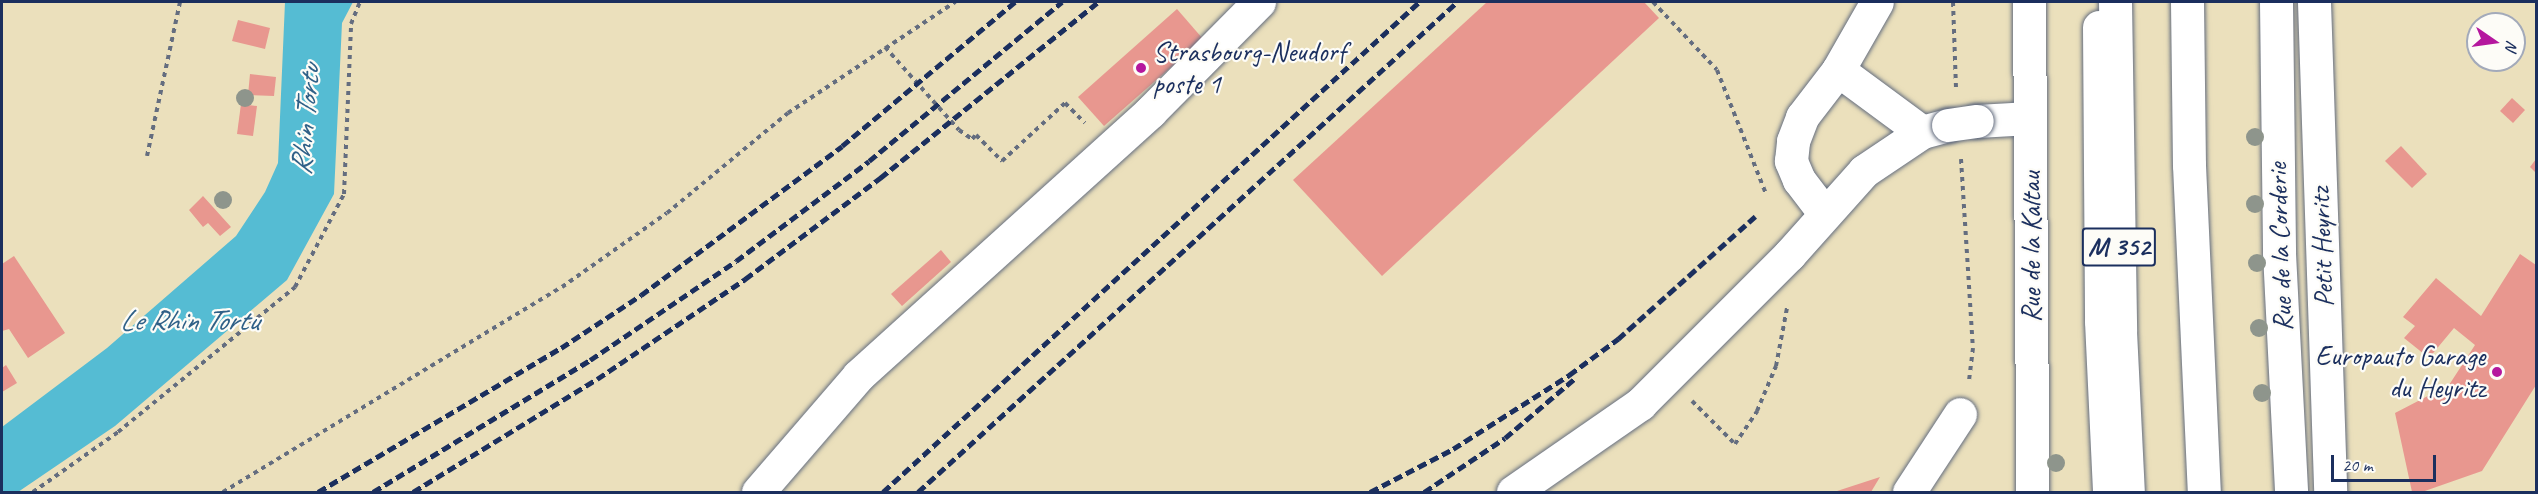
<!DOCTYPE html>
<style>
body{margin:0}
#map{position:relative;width:2538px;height:494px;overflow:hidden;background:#ebe0bc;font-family:Caveat,sans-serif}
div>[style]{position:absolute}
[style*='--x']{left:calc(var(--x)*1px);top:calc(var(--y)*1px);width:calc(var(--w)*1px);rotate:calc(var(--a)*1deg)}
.water>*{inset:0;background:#55bcd3}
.building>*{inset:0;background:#e8978f}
.path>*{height:4px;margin-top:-2px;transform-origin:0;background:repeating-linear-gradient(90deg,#646d7f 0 4.5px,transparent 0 9px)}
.roads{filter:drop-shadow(0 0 2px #646d7f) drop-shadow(0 0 2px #646d7f)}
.minor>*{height:33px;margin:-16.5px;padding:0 16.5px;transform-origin:16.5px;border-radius:16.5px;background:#fff}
.major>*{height:33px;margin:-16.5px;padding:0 16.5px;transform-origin:16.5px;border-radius:16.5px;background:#fff}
.highway>*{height:33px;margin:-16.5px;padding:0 16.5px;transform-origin:16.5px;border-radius:16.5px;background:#fff}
.rail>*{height:4.5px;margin-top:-2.25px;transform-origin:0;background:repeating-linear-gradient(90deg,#1b2f5e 0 9px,transparent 0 13.5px)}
.bridges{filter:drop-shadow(0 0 2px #646d7f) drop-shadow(0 0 2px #646d7f)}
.minor-bridge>*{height:33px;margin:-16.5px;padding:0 16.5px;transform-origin:16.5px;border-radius:16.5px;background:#fff}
.trees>*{width:18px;height:18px;margin:-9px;border-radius:50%;background:#8e958c}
.dots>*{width:16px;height:16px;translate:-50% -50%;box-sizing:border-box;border:3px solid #fdfcf7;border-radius:50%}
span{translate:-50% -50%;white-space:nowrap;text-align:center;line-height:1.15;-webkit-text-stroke:4.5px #fdfcf7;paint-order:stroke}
.shield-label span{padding:2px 4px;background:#fdfcf7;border:2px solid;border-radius:4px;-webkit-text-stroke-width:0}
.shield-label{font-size:27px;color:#1b2f5e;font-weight:700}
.poi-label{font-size:28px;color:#1b2f5e}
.left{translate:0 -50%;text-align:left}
.right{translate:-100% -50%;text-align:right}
.street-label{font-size:28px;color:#1b2f5e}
.water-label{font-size:30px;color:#2f6087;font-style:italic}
.frame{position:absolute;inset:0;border:3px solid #1b2f5e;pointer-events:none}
.north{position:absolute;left:2466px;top:12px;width:60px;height:60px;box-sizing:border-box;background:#fdfcf7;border:2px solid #a3aaba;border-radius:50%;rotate:103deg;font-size:16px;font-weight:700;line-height:24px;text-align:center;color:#1b2f5e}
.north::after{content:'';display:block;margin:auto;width:21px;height:27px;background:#b5179e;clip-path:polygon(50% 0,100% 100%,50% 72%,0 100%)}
.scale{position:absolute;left:2331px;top:455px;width:105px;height:27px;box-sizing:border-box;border:3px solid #1b2f5e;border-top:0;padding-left:8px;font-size:18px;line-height:21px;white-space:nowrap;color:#1b2f5e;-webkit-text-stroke:4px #fdfcf7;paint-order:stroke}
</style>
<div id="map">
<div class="water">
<div style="clip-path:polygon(285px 2px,353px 2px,342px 23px,334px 194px,287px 280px,115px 426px,18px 492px,2px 492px,2px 427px,107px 348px,236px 236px,265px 192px,278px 163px)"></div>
</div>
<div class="building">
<div style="clip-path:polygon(1487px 2px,1644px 2px,1659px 18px,1382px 276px,1293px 180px)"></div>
<div style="clip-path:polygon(1177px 9px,1203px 39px,1104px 126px,1078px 97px)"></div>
<div style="clip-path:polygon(238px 20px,270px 28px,265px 49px,232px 41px)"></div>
<div style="clip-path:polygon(250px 74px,276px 77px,274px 96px,248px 95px)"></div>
<div style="clip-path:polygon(2512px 98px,2525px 110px,2513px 123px,2500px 111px)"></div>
<div style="clip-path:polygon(241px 104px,257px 106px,253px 136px,237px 134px)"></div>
<div style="clip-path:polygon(2401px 146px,2427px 174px,2412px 188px,2385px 161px)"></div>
<div style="clip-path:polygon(2536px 159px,2536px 173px,2530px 167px)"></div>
<div style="clip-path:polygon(203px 196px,231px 227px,220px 236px,208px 223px,203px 227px,189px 210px)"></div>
<div style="clip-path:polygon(941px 250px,951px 262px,902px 306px,891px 294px)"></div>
<div style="clip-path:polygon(2520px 254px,2536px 265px,2536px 385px,2482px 471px,2422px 492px,2412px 492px,2395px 413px,2449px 385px,2475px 345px,2454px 328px,2429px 358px,2404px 338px,2415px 326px,2403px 317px,2436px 278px,2481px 316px)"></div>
<div style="clip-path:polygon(14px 256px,65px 333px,28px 358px,9px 329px,2px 331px,2px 264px)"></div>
<div style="clip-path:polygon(6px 365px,17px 383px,2px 392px,2px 368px)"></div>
<div style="clip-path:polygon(1880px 477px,1871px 492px,1834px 492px)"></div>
</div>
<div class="path">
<div style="--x:1653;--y:2;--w:93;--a:46.7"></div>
<div style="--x:1717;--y:70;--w:133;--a:68.4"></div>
<div style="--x:1953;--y:2;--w:86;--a:88"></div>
<div style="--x:885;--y:47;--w:111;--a:48.3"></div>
<div style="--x:959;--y:130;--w:16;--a:35"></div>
<div style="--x:972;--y:139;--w:6;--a:-45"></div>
<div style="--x:976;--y:135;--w:37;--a:45"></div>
<div style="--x:1002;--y:161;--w:86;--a:-42.6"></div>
<div style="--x:1065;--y:103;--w:28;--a:45"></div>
<div style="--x:147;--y:156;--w:157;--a:-77.9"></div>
<div style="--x:1961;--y:159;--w:189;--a:86.4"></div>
<div style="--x:1973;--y:348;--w:34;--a:97"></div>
<div style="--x:1692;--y:401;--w:61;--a:45"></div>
<div style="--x:1735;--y:444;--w:40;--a:-56"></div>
<div style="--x:1757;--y:411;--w:49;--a:-67.1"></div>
<div style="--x:1776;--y:366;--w:59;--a:-79.3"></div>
<div style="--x:33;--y:492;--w:104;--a:-35.2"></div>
<div style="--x:118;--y:432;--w:229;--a:-39.3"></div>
<div style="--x:295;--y:287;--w:105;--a:-62.2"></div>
<div style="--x:344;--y:194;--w:170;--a:-87.6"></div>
<div style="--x:351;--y:24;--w:24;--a:-68"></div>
<div style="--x:223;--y:492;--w:396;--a:-31.2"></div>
<div style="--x:562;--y:287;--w:128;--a:-35.2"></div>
<div style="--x:667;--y:213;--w:157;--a:-39.6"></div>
<div style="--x:788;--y:113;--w:201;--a:-33.6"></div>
</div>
<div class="roads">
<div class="minor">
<div style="--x:2029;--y:2;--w:490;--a:89.6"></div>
<div style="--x:2276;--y:2;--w:251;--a:89.3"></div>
<div style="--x:2279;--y:253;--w:239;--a:87.1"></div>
<div style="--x:2314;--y:2;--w:490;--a:88.1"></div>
<div style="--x:1838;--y:70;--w:104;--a:36.4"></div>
<div style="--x:1977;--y:121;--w:53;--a:-3.2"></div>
<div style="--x:1825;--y:214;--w:43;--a:-127.4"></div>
<div style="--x:1799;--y:180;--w:21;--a:-113"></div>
<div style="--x:1791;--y:161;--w:20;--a:-84"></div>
<div style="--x:1793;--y:141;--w:26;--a:-69"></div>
<div style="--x:1802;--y:117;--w:59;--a:-52.5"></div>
<div style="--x:1838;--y:70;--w:78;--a:-60.2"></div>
<div style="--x:758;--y:492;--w:153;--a:-49.2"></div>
<div style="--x:858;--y:376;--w:394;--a:-42.1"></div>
<div style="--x:1150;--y:112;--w:155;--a:-45.3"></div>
<div style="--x:1513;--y:492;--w:155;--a:-34.7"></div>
<div style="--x:1640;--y:404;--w:211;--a:-45"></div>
<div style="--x:1789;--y:255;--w:113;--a:-48.2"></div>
<div style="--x:1864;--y:171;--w:70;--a:-33.9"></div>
<div style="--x:1922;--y:132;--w:27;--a:-15"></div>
<div style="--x:1909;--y:492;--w:93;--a:-56.8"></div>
</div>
<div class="major">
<div style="--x:2099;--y:27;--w:294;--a:89.6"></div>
<div style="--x:2101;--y:321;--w:171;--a:87.3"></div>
</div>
<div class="highway">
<div style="--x:2115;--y:2;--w:329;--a:89.1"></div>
<div style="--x:2120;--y:331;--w:161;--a:87.2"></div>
<div style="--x:2187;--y:2;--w:163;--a:89.3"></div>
<div style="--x:2189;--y:165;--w:327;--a:87.4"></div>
</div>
</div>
<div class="rail">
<div style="--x:318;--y:492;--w:282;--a:-30.7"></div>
<div style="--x:561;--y:348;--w:96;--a:-33.5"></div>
<div style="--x:641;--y:295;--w:250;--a:-36.5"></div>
<div style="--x:842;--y:146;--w:225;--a:-39.8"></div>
<div style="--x:373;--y:492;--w:254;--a:-31.3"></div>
<div style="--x:590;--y:360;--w:176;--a:-34.1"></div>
<div style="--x:736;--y:261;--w:166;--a:-36.9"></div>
<div style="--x:869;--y:161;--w:250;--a:-39.5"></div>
<div style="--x:413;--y:492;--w:216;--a:-31.6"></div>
<div style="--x:597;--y:379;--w:179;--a:-34"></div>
<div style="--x:745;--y:279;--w:169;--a:-36.8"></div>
<div style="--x:880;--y:178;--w:280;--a:-38.9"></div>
<div style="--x:883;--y:492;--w:726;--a:-42.43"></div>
<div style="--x:918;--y:492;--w:728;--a:-42.27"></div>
<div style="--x:1370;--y:492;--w:93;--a:-27.4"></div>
<div style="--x:1453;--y:449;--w:138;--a:-32.5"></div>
<div style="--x:1569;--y:375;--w:61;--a:-36.3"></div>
<div style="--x:1618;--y:339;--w:188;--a:-41.8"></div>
<div style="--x:1424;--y:492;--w:97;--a:-33.7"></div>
<div style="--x:1505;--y:438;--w:91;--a:-40.5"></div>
</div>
<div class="bridges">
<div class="minor-bridge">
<div style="--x:1948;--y:125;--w:29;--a:-8"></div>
</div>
</div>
<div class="trees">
<div style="left:245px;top:98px"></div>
<div style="left:2255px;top:137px"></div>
<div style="left:223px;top:200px"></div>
<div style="left:2255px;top:204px"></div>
<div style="left:2257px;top:263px"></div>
<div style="left:2259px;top:328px"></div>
<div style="left:2262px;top:393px"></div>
<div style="left:2056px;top:463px"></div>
</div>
<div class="dots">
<div style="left:1141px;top:68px;background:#b5179e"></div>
<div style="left:2497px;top:372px;background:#b5179e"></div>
</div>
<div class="shield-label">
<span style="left:2119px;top:247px">M 352</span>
</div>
<div class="poi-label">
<span class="left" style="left:1153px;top:68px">Strasbourg-Neudorf<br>poste 1</span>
<span class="right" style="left:2485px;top:372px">Europauto Garage<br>du Heyritz</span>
</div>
<div class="street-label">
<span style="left:2031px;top:247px;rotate:-90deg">Rue de la Kaltau</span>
<span style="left:2280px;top:247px;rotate:-92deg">Rue de la Corderie</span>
<span style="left:2322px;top:247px;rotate:-92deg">Petit Heyritz</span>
</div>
<div class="water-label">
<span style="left:305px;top:120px;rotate:-85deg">Rhin Tortu</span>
<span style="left:189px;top:320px">Le Rhin Tortu</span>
</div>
<div class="frame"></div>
<div class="north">N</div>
<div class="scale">20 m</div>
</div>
